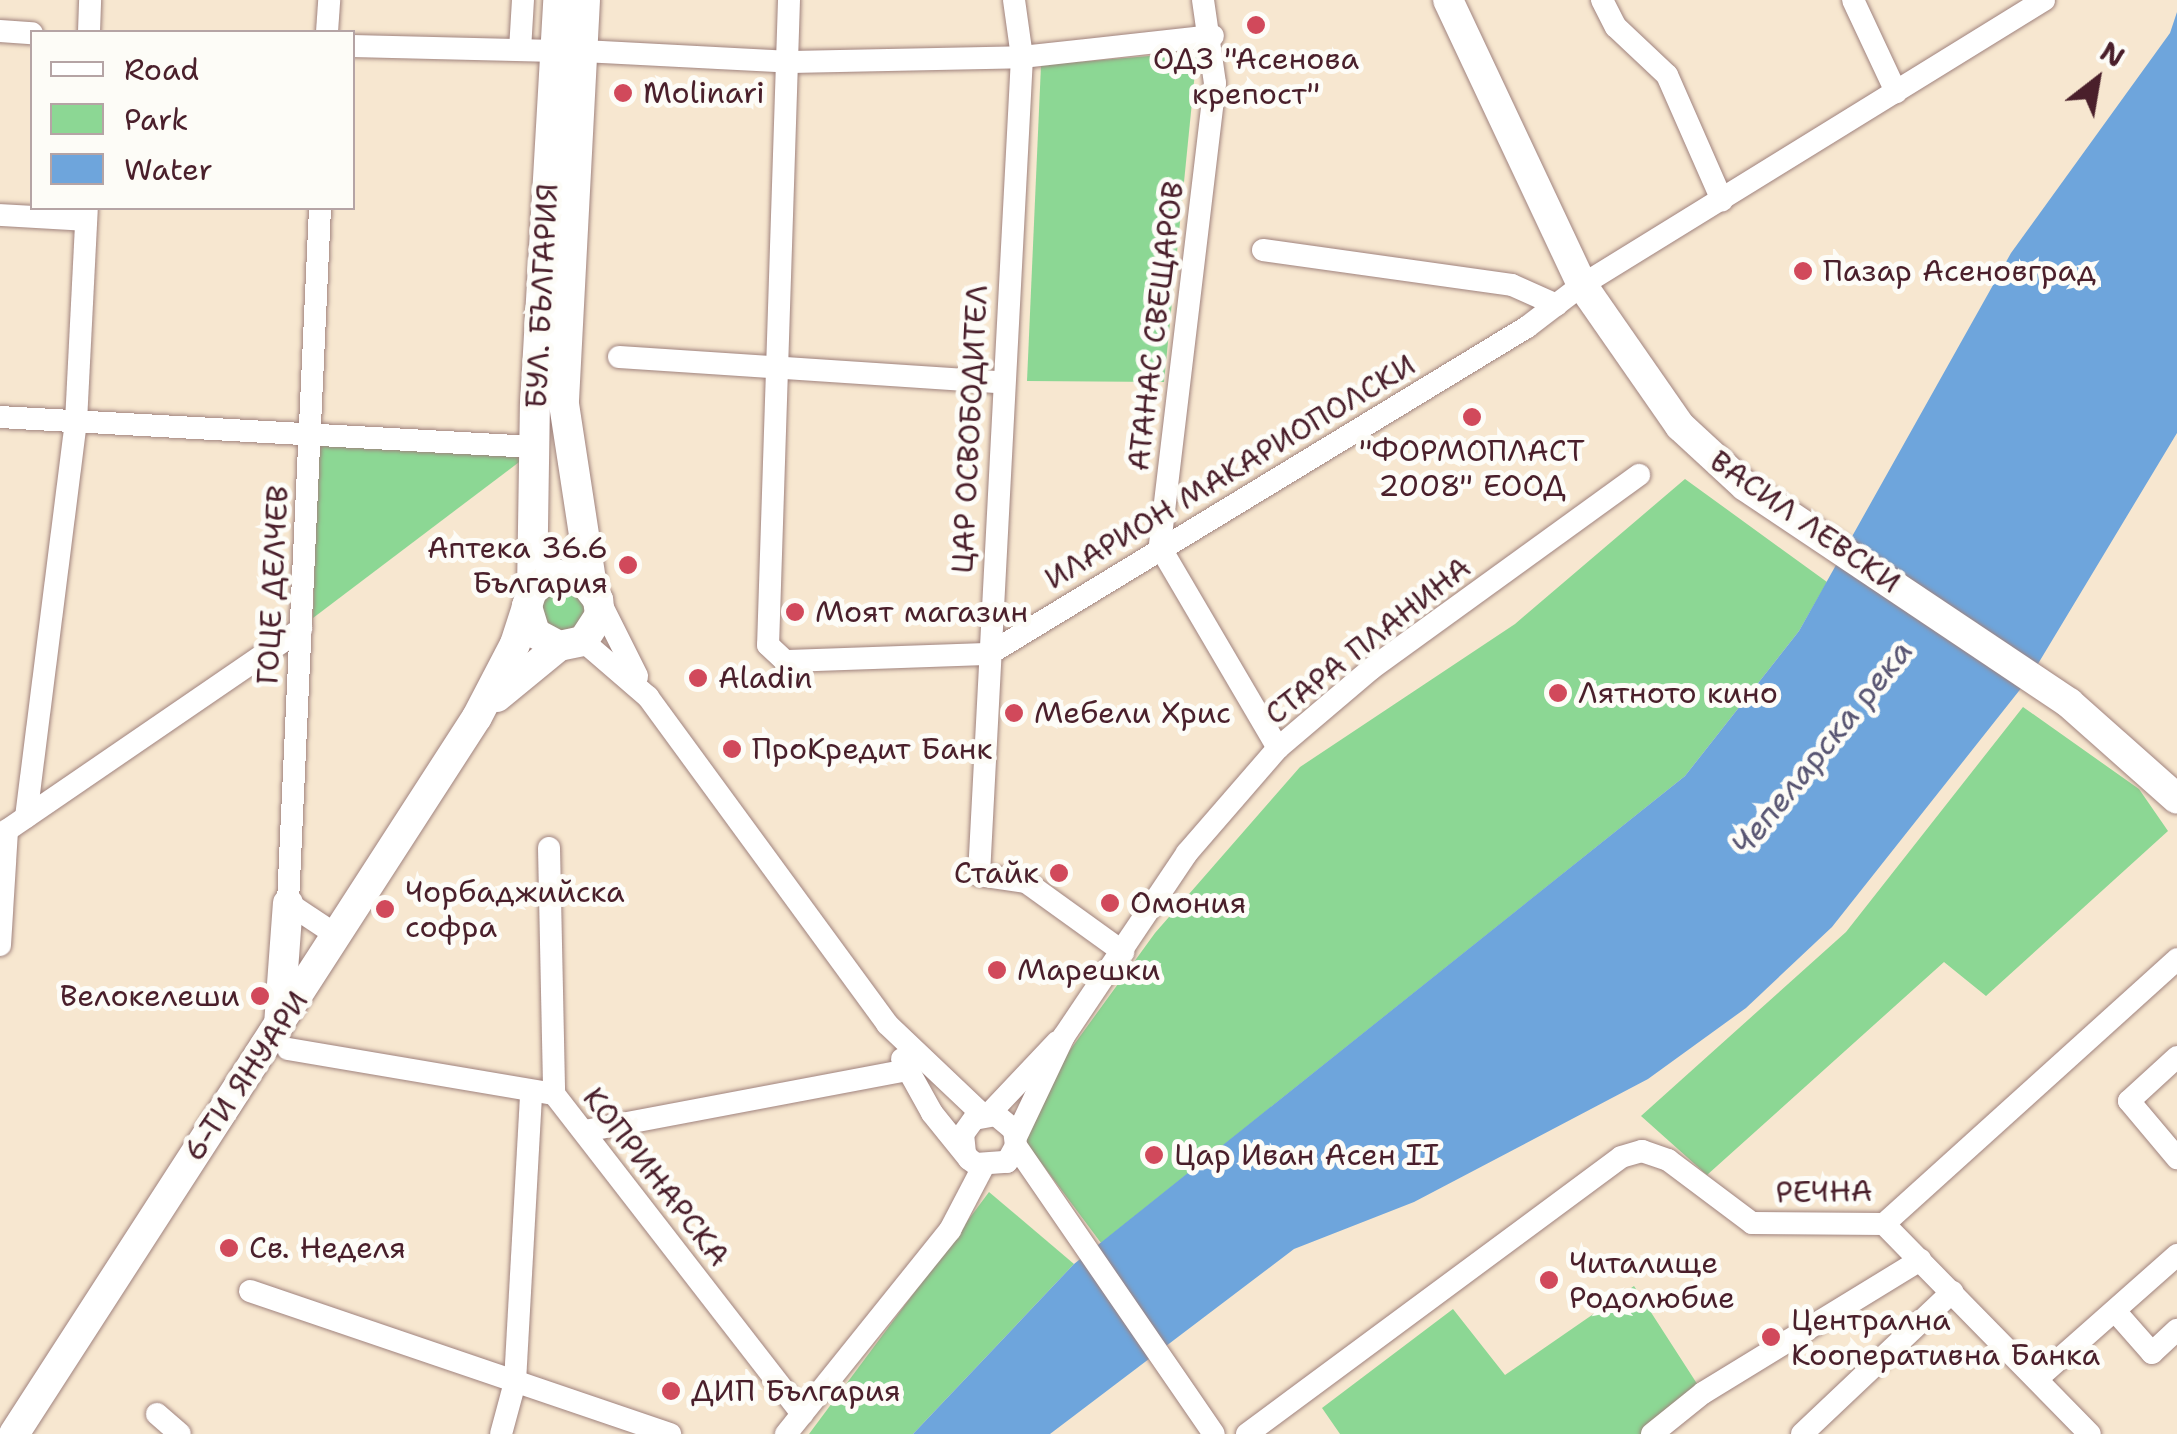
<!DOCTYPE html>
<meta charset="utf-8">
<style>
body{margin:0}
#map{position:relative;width:2177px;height:1434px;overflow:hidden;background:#f7e7d0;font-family:"Shantell Sans",sans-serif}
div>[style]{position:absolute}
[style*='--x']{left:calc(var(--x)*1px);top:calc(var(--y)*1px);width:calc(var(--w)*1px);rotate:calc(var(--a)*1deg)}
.green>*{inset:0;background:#8cd794}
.round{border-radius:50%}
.water>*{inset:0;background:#6ea5dc}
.roads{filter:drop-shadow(0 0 2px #a0837e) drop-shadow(0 0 2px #a0837e)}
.street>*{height:22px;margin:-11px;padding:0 11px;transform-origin:11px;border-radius:11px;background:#fff}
.secondary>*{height:30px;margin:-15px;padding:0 15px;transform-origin:15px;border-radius:15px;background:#fff}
.dots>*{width:28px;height:28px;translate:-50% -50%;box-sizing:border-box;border:5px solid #fdfcf7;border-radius:50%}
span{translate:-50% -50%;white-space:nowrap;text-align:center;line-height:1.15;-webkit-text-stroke:10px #fdfcf7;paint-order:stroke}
.poi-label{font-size:30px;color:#4a1f2b}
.left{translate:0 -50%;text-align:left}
.right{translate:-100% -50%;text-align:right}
.street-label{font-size:30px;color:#4a1f2b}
.water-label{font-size:32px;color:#585572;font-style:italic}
.legend{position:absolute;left:30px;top:30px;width:325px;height:180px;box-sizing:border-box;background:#fdfcf7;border:2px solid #b5a4a5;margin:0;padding:12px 18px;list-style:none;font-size:30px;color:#4a1f2b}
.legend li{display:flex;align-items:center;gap:20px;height:50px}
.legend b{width:50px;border:2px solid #b5a4a5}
.north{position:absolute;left:2047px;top:30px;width:100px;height:100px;-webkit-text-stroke:8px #fdfcf7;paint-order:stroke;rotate:31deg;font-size:28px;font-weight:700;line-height:40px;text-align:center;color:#4a1f2b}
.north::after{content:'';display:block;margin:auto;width:35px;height:45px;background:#4a1f2b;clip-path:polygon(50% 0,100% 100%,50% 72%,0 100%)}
</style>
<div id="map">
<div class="green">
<div style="clip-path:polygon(1197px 52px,1164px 382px,1027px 381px,1041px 65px)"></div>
<div style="clip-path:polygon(318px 444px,531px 453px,313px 618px)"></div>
<div style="clip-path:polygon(1685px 479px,1827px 582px,1799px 631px,1685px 776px,1101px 1243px,1022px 1137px,1041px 1090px,1155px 933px,1300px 767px,1515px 624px)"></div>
<div class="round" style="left:542px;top:588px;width:42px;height:42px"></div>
<div style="clip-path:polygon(2023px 707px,2139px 789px,2168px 831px,1986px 996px,1944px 962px,1707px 1175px,1641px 1116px,1846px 932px)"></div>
<div style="clip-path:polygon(989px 1192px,1074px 1264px,913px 1434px,809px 1434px)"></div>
<div style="clip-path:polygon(1634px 1286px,1703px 1393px,1647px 1434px,1340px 1434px,1322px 1408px,1453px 1309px,1505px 1375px)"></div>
</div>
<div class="water">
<div style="clip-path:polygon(2177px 12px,2177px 433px,2030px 677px,1832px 927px,1746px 1008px,1648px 1079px,1414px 1202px,1294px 1249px,1050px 1434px,913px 1434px,1074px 1264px,1685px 776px,1799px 631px,2011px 253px,2170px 33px)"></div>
</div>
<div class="roads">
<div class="street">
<div style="--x:789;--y:0;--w:645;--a:91.86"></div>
<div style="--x:768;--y:645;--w:23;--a:43"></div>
<div style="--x:785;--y:661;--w:204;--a:-2"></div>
<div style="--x:989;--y:654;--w:630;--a:-31.29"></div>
<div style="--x:1527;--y:327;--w:69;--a:-37.4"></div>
<div style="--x:1582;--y:285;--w:543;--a:-31.67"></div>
<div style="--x:1014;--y:0;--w:58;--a:82"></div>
<div style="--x:1022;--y:57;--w:819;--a:93.01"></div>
<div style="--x:979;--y:875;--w:48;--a:8.5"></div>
<div style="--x:1026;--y:882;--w:120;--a:35.8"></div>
<div style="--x:1203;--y:0;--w:84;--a:81.8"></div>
<div style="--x:1215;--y:83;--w:467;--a:96.8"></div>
<div style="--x:1160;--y:547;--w:233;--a:59.6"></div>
<div style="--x:1602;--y:0;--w:30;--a:63"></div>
<div style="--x:1616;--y:27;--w:70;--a:43.3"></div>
<div style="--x:1667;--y:75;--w:137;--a:66.3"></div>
<div style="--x:1853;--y:0;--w:102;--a:64.9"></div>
<div style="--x:0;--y:31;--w:32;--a:4"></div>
<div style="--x:89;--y:32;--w:32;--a:-88"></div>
<div style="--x:327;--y:32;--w:32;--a:-86"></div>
<div style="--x:352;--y:46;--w:204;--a:1.4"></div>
<div style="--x:520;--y:50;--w:50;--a:-86.6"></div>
<div style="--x:583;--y:51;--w:208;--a:3"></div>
<div style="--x:791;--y:62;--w:231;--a:-1.2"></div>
<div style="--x:1022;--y:57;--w:192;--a:-6.3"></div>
<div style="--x:320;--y:208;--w:696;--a:92.64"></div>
<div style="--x:288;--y:903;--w:61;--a:33.7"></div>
<div style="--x:0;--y:215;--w:86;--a:3.3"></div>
<div style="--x:1263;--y:250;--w:251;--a:8"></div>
<div style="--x:1512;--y:285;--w:49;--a:24"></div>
<div style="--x:619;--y:357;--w:382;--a:3.8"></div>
<div style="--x:0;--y:417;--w:535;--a:3.22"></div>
<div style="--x:600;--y:602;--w:83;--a:63.4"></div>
<div style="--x:583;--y:641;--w:86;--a:40.7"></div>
<div style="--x:648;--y:697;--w:405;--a:53.8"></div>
<div style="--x:887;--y:1024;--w:132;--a:43.5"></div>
<div style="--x:26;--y:817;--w:398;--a:-82.8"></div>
<div style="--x:76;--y:422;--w:214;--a:-87.1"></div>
<div style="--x:0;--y:835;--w:365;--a:-34.4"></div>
<div style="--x:549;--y:848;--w:246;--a:88.8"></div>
<div style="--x:0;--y:945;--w:115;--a:-86.5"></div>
<div style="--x:288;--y:1049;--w:270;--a:9.6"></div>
<div style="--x:554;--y:1094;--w:405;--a:52.2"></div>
<div style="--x:2177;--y:1057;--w:65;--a:137.5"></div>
<div style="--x:2129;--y:1101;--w:75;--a:49.9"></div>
<div style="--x:902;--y:1059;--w:62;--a:60.9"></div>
<div style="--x:932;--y:1113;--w:59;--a:51.2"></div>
<div style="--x:969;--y:1159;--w:9;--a:36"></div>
<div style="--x:976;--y:1164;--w:31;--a:-4"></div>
<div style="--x:1007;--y:1162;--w:18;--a:-61"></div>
<div style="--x:1016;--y:1146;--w:16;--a:-97"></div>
<div style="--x:1014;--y:1130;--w:23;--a:-140"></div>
<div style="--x:996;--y:1115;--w:22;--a:170"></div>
<div style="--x:974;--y:1119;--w:19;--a:126"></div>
<div style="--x:963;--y:1134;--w:18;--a:84"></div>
<div style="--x:989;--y:1114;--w:99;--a:-46.6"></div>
<div style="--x:585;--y:1131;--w:328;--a:-10.7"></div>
<div style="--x:1016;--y:1137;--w:112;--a:-64.6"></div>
<div style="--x:1064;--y:1036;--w:220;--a:-56.1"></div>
<div style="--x:1187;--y:853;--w:139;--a:-49.1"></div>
<div style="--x:1278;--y:748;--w:122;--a:-40.3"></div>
<div style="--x:1371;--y:669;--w:331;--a:-35.9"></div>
<div style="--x:1016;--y:1146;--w:349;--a:55.5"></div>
<div style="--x:1884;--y:1224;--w:294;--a:45.6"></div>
<div style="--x:250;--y:1291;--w:444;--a:18.8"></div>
<div style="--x:2115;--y:1311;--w:56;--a:48.6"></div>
<div style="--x:2152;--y:1353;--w:34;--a:-43"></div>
<div style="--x:2038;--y:1378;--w:186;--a:-41.5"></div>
<div style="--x:157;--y:1414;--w:30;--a:41"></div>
<div style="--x:501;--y:1434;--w:54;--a:-74.9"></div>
<div style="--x:515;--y:1382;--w:290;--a:-86.8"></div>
<div style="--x:786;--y:1434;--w:262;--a:-51.2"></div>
<div style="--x:950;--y:1230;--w:71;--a:-62.4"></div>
<div style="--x:1247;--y:1434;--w:465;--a:-36.5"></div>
<div style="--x:1621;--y:1157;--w:22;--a:-16"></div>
<div style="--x:1642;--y:1151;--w:28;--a:19"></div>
<div style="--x:1668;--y:1160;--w:105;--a:36.9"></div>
<div style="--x:1752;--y:1223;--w:132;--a:0.4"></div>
<div style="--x:1884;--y:1224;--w:395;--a:-42.1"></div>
<div style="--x:1652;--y:1434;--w:65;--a:-38.8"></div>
<div style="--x:1703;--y:1393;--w:255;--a:-31.5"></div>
<div style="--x:1802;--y:1434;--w:207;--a:-43.4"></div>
</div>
<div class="secondary">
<div style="--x:585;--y:0;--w:405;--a:93"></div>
<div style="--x:564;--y:404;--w:185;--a:81.3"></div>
<div style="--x:1448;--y:0;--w:315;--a:64.8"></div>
<div style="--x:1582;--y:285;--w:172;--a:55.2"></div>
<div style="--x:1680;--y:426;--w:88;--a:42.7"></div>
<div style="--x:1745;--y:486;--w:390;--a:33.8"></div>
<div style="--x:2069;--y:703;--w:144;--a:41.6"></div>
<div style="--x:532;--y:591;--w:187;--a:-89.1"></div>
<div style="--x:535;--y:404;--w:405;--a:-86.7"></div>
<div style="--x:497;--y:697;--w:80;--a:-39.4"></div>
<div style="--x:279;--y:1025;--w:122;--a:-85.8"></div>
<div style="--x:14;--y:1434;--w:853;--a:-57.15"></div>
<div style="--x:477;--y:717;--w:82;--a:-62.5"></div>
<div style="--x:515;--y:644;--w:40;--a:-72"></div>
<div style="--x:527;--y:606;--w:16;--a:-72"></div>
<div style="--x:532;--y:591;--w:28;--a:-38"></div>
<div style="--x:554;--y:574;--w:27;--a:8"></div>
<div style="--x:581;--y:578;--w:28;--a:52"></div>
<div style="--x:598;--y:600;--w:15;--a:82"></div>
<div style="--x:600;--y:615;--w:31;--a:123"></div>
<div style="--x:583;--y:641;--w:25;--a:168"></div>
<div style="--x:559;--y:646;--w:27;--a:-152"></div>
<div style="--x:535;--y:633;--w:28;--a:-107"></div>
</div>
</div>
<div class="dots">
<div style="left:1256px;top:25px;background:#d1495b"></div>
<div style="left:623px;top:93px;background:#d1495b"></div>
<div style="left:1803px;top:271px;background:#d1495b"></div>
<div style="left:1472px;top:417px;background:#d1495b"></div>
<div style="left:628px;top:565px;background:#d1495b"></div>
<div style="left:795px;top:612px;background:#d1495b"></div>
<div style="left:698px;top:678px;background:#d1495b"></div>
<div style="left:1558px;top:693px;background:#d1495b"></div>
<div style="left:1014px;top:713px;background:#d1495b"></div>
<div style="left:732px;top:749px;background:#d1495b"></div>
<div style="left:1059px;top:873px;background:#d1495b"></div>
<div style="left:1110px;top:903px;background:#d1495b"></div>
<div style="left:385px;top:909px;background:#d1495b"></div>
<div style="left:997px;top:970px;background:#d1495b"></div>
<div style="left:260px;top:996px;background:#d1495b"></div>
<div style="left:1154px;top:1155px;background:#d1495b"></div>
<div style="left:229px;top:1248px;background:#d1495b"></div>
<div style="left:1549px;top:1280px;background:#d1495b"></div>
<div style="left:1771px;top:1337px;background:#d1495b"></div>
<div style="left:671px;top:1391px;background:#d1495b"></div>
</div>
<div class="poi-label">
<span style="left:1256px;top:76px">ОДЗ "Асенова<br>крепост"</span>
<span class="left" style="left:643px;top:93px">Molinari</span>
<span class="left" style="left:1823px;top:271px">Пазар Асеновград</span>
<span style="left:1472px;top:468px">"ФОРМОПЛАСТ<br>2008" ЕООД</span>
<span class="right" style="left:608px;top:565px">Аптека 36.6<br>България</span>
<span class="left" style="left:815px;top:612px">Моят магазин</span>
<span class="left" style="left:718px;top:678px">Aladin</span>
<span class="left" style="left:1578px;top:693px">Лятното кино</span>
<span class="left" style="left:1034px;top:713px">Мебели Хрис</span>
<span class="left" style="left:752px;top:749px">ПроКредит Банк</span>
<span class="right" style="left:1039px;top:873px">Стайк</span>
<span class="left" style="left:405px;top:909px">Чорбаджийска<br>софра</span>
<span class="left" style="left:1130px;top:903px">Омония</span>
<span class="left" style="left:1017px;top:970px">Марешки</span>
<span class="right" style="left:240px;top:996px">Велокелеши</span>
<span class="left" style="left:1174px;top:1155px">Цар Иван Асен II</span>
<span class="left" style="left:249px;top:1248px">Св. Неделя</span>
<span class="left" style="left:1569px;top:1280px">Читалище<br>Родолюбие</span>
<span class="left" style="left:1791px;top:1337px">Централна<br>Кооперативна Банка</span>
<span class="left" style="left:691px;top:1391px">ДИП България</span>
</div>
<div class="street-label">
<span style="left:542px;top:296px;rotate:-87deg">БУЛ. БЪЛГАРИЯ</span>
<span style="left:1156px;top:326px;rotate:-83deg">АТАНАС СВЕЩАРОВ</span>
<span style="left:970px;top:429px;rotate:-87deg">ЦАР ОСВОБОДИТЕЛ</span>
<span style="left:1230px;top:472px;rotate:-31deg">ИЛАРИОН МАКАРИОПОЛСКИ</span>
<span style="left:1805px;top:522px;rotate:35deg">ВАСИЛ ЛЕВСКИ</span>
<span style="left:273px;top:585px;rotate:-87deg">ГОЦЕ ДЕЛЧЕВ</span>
<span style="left:1368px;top:641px;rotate:-38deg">СТАРА ПЛАНИНА</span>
<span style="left:246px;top:1076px;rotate:-56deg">6-ТИ ЯНУАРИ</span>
<span style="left:656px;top:1177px;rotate:52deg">КОПРИНАРСКА</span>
<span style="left:1824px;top:1192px;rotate:-1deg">РЕЧНА</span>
</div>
<div class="water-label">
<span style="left:1822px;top:748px;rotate:-51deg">Чепеларска река</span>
</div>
<ul class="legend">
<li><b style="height:12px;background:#fff"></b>Road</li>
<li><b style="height:28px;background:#8cd794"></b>Park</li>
<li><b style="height:28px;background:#6ea5dc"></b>Water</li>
</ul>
<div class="north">N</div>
</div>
